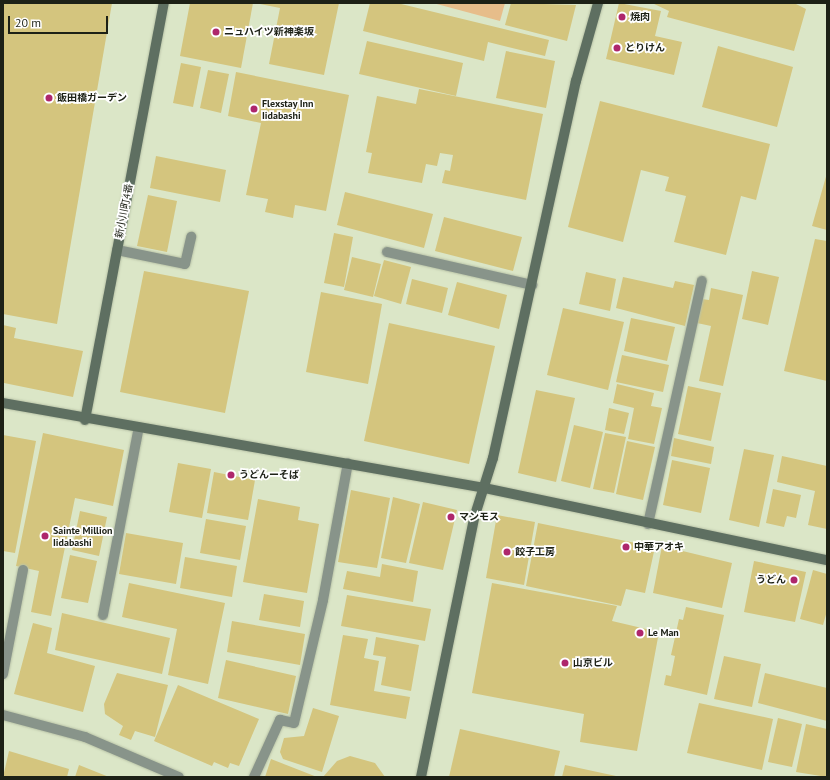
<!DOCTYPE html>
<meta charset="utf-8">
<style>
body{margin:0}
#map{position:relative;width:830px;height:780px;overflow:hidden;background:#dbe6c7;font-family:"PT Sans","Noto Sans JP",sans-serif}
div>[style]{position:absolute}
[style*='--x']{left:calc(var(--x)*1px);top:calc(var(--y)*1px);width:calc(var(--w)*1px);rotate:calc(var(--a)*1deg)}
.green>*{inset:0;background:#e7bd8a}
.building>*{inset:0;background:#d4c57e}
.roads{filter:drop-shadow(0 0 1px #b9c3a7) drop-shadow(0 0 1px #b9c3a7)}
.lane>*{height:10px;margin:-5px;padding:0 5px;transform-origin:5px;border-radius:5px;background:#88948a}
.secondary>*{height:10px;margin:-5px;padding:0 5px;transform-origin:5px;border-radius:5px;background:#5e6f61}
.dots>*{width:11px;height:11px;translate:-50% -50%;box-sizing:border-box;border:2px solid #fff;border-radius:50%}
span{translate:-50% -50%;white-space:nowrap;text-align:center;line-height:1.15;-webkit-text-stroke:3.5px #fff;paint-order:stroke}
.poi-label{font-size:10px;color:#1d2116;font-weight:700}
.left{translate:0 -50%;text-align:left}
.right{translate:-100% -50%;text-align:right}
.street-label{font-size:10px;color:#1d2116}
.frame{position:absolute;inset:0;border:4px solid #1d2116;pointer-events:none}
.scale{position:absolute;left:8px;top:16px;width:100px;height:18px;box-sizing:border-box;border:2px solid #1d2116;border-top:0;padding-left:5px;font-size:12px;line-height:14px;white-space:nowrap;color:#1d2116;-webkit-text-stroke:3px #fff;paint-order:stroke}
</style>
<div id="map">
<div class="green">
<div style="clip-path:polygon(433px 3px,505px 3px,500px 21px)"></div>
</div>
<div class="building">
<div style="clip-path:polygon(3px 3px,112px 3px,57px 324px,3px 314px)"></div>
<div style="clip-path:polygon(190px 3px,253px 3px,241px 68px,180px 56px)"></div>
<div style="clip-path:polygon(255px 3px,339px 3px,324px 75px,269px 64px,280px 8px)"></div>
<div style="clip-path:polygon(370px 3px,397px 3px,549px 40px,545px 56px,488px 42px,484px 61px,363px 31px)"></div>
<div style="clip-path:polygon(511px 3px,576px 5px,567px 41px,505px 25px)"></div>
<div style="clip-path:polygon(619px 3px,661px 11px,655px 36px,682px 42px,674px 75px,606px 59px)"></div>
<div style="clip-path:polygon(652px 3px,794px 3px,806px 9px,794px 51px,667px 17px,669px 11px)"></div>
<div style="clip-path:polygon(367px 41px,463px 63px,456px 96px,359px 74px)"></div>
<div style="clip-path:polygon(718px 46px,793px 67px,777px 127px,702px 107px)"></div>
<div style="clip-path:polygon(506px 51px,555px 61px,546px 108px,496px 98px)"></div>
<div style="clip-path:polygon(181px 63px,201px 67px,193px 107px,173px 103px)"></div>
<div style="clip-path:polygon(208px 70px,229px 74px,221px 113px,200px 108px)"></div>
<div style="clip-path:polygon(236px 72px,349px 95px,326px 211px,295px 205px,293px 218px,265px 212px,268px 199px,246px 195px,261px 123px,228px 116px)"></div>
<div style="clip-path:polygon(419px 89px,543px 114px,526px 200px,442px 183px,445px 170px,450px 171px,453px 155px,440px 153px,437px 166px,426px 164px,422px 183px,368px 173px,372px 153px,366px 152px,377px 96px,416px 104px)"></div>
<div style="clip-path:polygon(600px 101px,770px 144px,756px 200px,741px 196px,726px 255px,674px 242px,686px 196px,665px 191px,669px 177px,641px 170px,623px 242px,568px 227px)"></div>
<div style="clip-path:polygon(156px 156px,226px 170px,220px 202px,150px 188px)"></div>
<div style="clip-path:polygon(827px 173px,827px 230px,812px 226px)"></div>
<div style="clip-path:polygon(345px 192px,433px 214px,424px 248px,337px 225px)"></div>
<div style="clip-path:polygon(148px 195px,177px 201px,167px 252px,137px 246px)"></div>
<div style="clip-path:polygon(444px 217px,522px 237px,513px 271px,435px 251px)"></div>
<div style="clip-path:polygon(334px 233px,353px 237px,344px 287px,324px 283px)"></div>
<div style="clip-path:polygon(815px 239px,827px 241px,827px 381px,784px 371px)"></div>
<div style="clip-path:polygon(352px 257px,381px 264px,373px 297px,344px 290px)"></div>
<div style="clip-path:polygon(384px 260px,411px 267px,401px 304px,374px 296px)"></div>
<div style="clip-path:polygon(144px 271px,249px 291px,225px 413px,120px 392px)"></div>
<div style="clip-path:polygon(752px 271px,779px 277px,768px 325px,742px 319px)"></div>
<div style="clip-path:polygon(586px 272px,616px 279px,610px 311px,579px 304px)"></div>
<div style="clip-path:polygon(623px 277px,673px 288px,675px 281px,694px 285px,685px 326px,616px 308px)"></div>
<div style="clip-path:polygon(412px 279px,448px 288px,442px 313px,406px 304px)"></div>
<div style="clip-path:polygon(457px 282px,507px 295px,499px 329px,448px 315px)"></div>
<div style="clip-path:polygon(711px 288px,743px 295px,723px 386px,699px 381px,711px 326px,697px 323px,702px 299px,709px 300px)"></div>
<div style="clip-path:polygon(321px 292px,382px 304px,368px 384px,306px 372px)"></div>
<div style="clip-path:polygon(563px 308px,624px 322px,608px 390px,547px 375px)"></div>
<div style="clip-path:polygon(631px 318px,675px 327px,667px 361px,624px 351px)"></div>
<div style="clip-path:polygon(389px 323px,495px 346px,469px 464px,364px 441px)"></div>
<div style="clip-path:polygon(3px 325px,16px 328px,14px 338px,83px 351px,73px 397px,4px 383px)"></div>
<div style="clip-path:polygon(622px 355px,669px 365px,663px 392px,616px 382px)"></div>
<div style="clip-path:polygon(617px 384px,654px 393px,651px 406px,662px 408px,654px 444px,628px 439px,634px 408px,613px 403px)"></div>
<div style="clip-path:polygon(688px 386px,721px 393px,711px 441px,678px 434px)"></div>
<div style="clip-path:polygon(536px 390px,575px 398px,556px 482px,518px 473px)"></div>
<div style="clip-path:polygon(609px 408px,629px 413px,624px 434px,605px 430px)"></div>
<div style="clip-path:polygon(574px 425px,603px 432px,590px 488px,561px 481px)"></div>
<div style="clip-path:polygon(43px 433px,124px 450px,113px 506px,75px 498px,51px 616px,31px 612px,39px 571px,16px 566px)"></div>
<div style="clip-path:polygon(605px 433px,626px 437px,614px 493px,593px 489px)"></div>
<div style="clip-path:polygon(3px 435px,36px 441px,15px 553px,3px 551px)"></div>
<div style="clip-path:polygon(674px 438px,714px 447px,711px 464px,671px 456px)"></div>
<div style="clip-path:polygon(627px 441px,655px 447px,643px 500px,616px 494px)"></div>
<div style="clip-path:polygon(744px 449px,774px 455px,759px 527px,729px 520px)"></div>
<div style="clip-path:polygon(782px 456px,827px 466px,827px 529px,808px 525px,815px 491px,777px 482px)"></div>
<div style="clip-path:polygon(672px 460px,710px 468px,701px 513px,663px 505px)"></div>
<div style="clip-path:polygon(178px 463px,211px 469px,202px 518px,169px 512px)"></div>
<div style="clip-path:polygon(214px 472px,255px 480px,248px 520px,207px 513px)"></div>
<div style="clip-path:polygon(773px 489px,801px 495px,796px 518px,787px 516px,784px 527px,766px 523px)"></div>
<div style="clip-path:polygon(351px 490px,390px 498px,377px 568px,338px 562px)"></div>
<div style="clip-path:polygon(393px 497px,420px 504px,406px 563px,381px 558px)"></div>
<div style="clip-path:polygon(258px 499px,300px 507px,298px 520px,319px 524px,307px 593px,243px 582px)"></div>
<div style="clip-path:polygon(423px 502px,457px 510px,443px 570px,409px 563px)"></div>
<div style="clip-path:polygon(80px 511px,107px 517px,99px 556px,72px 550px)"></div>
<div style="clip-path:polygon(497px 515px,535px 522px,524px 585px,486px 578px)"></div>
<div style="clip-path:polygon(206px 519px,246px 526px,240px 560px,200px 553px)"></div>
<div style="clip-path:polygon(538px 523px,655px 547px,645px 593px,626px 589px,621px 606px,526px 586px)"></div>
<div style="clip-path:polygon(126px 533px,183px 543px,176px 584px,119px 574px)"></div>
<div style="clip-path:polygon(662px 546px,732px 563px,722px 608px,653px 593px)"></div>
<div style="clip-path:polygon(70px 555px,97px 561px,88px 603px,61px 598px)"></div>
<div style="clip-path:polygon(185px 557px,237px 566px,232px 597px,180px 588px)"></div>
<div style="clip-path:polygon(754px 561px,806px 572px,795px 622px,744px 612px)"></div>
<div style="clip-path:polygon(382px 564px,418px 571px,413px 602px,343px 589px,347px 571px,380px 577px)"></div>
<div style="clip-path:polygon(813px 570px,827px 574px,827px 611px,823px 625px,800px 619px)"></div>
<div style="clip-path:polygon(129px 583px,225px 603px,208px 684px,168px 675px,177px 629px,122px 617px)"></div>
<div style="clip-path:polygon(492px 583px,617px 606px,612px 621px,659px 632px,637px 751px,580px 742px,584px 714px,472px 693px)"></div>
<div style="clip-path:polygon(264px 594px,304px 601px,300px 627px,259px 620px)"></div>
<div style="clip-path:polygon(347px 595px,431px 609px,425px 641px,341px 626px)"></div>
<div style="clip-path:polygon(686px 607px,724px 615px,707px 695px,664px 685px,666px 675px,671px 676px,675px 656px,671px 655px,679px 619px,683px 620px)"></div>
<div style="clip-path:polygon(62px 613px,170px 638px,162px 674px,55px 650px)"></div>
<div style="clip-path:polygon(232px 621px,305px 634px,300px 665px,227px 652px)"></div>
<div style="clip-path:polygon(33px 623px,52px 628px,47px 653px,95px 666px,83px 712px,14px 694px)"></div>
<div style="clip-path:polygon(343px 635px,368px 639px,364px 658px,379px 661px,374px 691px,410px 697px,406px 719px,330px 705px)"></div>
<div style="clip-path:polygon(376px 637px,419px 645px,411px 691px,381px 685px,386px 657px,373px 655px)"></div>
<div style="clip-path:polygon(724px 656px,761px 664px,752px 707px,714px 699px)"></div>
<div style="clip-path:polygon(226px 660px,296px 676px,288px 714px,218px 698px)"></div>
<div style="clip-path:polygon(117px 673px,168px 685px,155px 737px,135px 731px,131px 740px,119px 735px,123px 726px,105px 714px,104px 704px)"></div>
<div style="clip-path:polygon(765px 673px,827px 688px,827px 721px,758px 703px)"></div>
<div style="clip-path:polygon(178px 685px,259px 719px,239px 766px,230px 763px,228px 768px,214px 762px,212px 766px,154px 741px)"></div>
<div style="clip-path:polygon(699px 703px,773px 719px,762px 770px,687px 753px)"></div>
<div style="clip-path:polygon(313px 708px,339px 716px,322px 772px,283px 759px,280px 752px,284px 738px,304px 736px)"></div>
<div style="clip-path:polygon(778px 718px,802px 724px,792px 767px,768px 762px)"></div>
<div style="clip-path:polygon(806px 724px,827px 729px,827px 777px,796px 772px)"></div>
<div style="clip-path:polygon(460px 729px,560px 751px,554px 777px,449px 777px)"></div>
<div style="clip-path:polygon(9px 751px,69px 769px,67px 777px,3px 777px)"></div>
<div style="clip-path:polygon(350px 756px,375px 763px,385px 777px,323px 777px,337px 761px)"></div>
<div style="clip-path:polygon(271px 759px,317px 777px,265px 777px)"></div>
<div style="clip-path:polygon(79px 765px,109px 777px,75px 777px)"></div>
<div style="clip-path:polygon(565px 765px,616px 776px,616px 777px,562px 777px)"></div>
</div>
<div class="roads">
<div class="lane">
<div style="--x:117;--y:250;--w:69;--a:11.6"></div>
<div style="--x:185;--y:264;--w:28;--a:-77"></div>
<div style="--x:387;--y:252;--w:149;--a:12.8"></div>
<div style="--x:648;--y:524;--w:249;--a:-77.5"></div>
<div style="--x:103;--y:615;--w:191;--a:-79.2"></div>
<div style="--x:3;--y:674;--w:106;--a:-79.1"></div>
<div style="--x:3;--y:715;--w:85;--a:15"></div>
<div style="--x:85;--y:737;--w:102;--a:23.1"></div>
<div style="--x:254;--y:777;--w:63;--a:-65.5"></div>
<div style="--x:280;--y:720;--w:14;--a:12"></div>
<div style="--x:294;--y:723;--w:126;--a:-76.7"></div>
<div style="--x:323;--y:600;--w:139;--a:-79.7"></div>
</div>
<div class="secondary">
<div style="--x:3;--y:403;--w:488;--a:10"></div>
<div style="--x:484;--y:488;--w:350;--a:11.9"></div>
<div style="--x:85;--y:420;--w:424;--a:-79.3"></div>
<div style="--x:421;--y:777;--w:268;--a:-78.4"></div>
<div style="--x:475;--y:515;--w:60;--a:-72.5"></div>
<div style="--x:493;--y:458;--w:386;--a:-77.6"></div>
<div style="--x:576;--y:81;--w:81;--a:-74.2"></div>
</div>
</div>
<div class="dots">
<div style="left:622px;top:17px;background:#ae276c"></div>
<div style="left:216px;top:32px;background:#ae276c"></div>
<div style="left:617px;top:48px;background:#ae276c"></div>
<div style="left:49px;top:98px;background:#ae276c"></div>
<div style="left:254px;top:109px;background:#ae276c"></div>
<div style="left:231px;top:475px;background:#ae276c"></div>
<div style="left:451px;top:517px;background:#ae276c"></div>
<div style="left:45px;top:536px;background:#ae276c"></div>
<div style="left:626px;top:547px;background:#ae276c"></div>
<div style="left:507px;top:552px;background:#ae276c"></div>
<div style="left:794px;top:580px;background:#ae276c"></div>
<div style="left:640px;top:633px;background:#ae276c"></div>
<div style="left:565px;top:663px;background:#ae276c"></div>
</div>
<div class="poi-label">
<span class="left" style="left:630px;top:17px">焼肉</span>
<span class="left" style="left:224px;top:32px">ニュハイツ新神楽坂</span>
<span class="left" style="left:625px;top:48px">とりけん</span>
<span class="left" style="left:57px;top:98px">飯田橋ガーデン</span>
<span class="left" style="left:262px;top:109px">Flexstay Inn<br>Iidabashi</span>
<span class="left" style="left:239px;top:475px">うどんーそば</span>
<span class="left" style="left:459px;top:517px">マンモス</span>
<span class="left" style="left:53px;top:536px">Sainte Million<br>Iidabashi</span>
<span class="left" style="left:634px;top:547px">中華アオキ</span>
<span class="left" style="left:515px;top:552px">餃子工房</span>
<span class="right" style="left:786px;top:580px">うどん</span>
<span class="left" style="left:648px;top:633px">Le Man</span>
<span class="left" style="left:573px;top:663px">山京ビル</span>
</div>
<div class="street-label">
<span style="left:124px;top:211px;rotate:-79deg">新小川町4番</span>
</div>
<div class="frame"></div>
<div class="scale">20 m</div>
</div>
